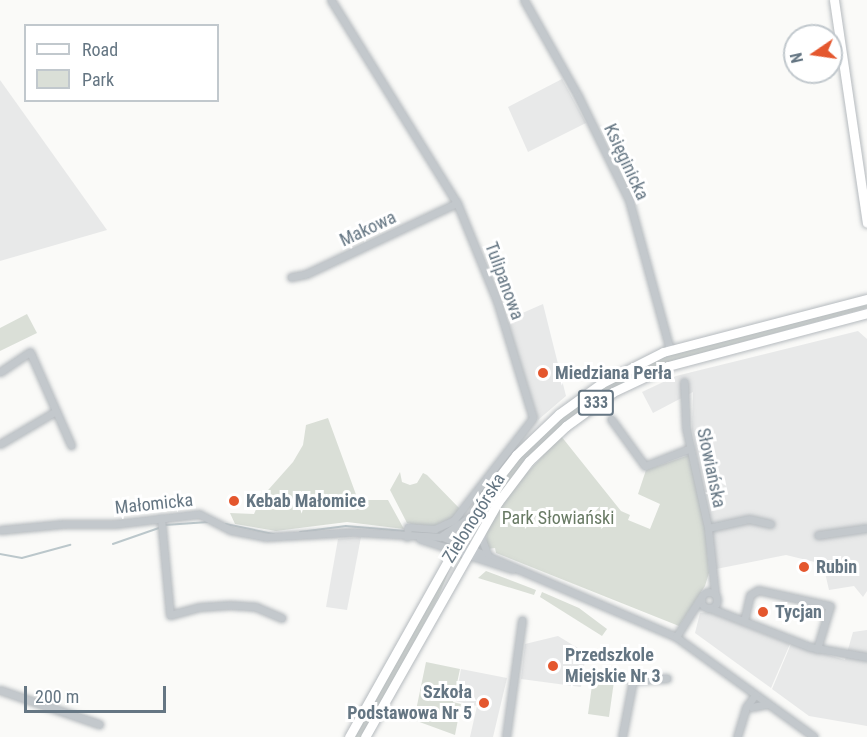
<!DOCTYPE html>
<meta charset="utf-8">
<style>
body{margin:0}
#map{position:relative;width:867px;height:737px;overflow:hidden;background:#fafaf8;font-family:"Roboto Condensed",sans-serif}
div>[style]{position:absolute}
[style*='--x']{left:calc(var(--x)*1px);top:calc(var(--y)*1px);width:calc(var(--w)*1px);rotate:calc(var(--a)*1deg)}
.built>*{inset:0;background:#e8e9e9}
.green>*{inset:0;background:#dadfd7}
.stream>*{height:1.5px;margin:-0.75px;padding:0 0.75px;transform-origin:0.75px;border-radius:0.75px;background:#bbc7cb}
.roads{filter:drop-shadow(0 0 2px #b5babe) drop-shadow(0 0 2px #b5babe)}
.minor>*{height:7px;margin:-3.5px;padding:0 3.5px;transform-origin:3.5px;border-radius:3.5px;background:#c3c8cc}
.minor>.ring{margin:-3.5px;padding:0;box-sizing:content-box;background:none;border:7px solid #c3c8cc;border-radius:50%}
.major>*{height:9px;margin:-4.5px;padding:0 4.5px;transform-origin:4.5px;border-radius:4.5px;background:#fff}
.dots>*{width:16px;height:16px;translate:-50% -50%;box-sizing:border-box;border:3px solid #fff;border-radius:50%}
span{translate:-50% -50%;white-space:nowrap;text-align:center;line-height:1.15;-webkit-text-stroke:6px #fff;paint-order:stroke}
.shield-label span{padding:2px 4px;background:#fff;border:2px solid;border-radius:4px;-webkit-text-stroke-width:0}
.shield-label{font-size:16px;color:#657683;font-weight:700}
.street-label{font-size:18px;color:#657683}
.poi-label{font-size:18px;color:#657683;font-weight:700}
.left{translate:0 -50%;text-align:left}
.right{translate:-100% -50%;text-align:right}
.park-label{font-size:18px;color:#687a64}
.legend{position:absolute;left:24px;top:24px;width:195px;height:78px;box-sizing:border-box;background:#fff;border:2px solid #c1c8cd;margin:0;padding:8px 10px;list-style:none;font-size:18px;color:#657683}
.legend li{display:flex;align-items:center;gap:12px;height:30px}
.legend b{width:30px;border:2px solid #c1c8cd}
.north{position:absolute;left:783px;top:24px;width:60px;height:60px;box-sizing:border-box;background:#fff;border:2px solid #c1c8cd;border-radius:50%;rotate:257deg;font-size:16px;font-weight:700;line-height:24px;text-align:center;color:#657683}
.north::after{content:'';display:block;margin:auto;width:21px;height:27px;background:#e4572e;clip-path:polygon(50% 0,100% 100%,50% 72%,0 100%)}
.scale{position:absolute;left:24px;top:686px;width:142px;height:27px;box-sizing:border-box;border:3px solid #657683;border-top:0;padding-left:8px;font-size:18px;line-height:21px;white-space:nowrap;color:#657683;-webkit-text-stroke:4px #fff;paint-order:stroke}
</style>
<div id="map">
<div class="built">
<div style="clip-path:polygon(562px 79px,586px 123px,528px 152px,508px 107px)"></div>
<div style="clip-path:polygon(0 80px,107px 230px,0 261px)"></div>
<div style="clip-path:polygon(543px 304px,566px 396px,538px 420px,508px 323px,511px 318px)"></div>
<div style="clip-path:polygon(858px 331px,867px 339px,867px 591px,863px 597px,854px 586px,829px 590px,823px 564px,786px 555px,716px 569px,692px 429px,693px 392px,653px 413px,642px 392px,676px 376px)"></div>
<div style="clip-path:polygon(361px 537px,347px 610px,326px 607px,338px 539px)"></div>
<div style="clip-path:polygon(709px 612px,790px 644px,771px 688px,695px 633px,700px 613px)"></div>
<div style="clip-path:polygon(867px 630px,867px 726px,809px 716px,772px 689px,791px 644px,845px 660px,853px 632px)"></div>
<div style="clip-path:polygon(558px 636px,586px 653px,581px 687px,521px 679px,525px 644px)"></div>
<div style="clip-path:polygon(461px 669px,507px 678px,493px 737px,470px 737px,477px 706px,455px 701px)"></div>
</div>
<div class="green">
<div style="clip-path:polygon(867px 305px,867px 308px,672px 361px,577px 414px,468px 540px,503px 477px,545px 430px,592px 393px,665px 354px)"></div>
<div style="clip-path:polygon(27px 314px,37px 333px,0 351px,0 328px)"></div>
<div style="clip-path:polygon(328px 418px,358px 500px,388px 500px,404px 529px,347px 522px,276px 531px,235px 524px,230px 513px,254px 514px,261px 498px,293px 462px,303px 445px,306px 425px)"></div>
<div style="clip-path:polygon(561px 436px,621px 511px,630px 515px,628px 520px,650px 529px,660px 504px,638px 494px,646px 470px,689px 455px,705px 527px,709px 573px,705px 586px,679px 626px,496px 553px,495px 548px,487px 549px,486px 530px,512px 489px)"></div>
<div style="clip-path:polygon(400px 472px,402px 482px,410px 485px,417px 483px,423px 473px,427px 475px,460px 509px,452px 520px,429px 528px,407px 523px,390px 490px)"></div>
<div style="clip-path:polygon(450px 568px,438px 598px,363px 737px,353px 737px)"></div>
<div style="clip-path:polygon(486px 571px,536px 590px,534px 595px,478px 578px)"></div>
<div style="clip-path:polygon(542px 592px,579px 608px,607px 629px,602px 636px,540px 597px)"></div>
<div style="clip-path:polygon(426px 662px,460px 669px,453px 702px,461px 704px,455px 735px,414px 720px)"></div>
<div style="clip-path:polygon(594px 671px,615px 674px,609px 717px,588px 714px)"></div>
</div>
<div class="stream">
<div style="--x:226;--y:524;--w:49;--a:11.8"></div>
<div style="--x:165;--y:525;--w:43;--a:-4"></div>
<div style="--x:300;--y:532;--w:46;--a:-7.4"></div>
<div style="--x:346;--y:526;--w:59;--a:4.8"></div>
<div style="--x:113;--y:544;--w:49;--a:-19.2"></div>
<div style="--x:0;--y:554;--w:22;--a:10"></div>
<div style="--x:22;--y:558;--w:50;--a:-15.2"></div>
</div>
<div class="roads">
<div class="minor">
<div style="--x:331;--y:0;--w:239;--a:58.2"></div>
<div style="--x:457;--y:203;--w:106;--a:67.8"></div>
<div style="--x:497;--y:301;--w:122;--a:72.9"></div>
<div style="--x:533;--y:418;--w:129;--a:127.8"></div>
<div style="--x:454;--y:520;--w:21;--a:155"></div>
<div style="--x:435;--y:529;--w:27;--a:-176"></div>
<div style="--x:408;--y:527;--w:10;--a:96"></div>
<div style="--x:524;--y:0;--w:110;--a:60.6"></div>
<div style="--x:578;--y:96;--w:116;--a:63.9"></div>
<div style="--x:629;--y:200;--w:156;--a:74.7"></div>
<div style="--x:291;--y:277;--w:15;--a:-11"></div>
<div style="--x:306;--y:274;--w:167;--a:-25.2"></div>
<div style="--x:0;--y:372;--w:36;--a:-34"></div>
<div style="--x:30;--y:352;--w:102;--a:66.2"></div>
<div style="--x:684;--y:382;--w:46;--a:87.5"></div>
<div style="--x:686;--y:428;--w:102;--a:77.6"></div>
<div style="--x:708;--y:528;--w:66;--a:83.9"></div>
<div style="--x:611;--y:419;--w:58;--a:54.1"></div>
<div style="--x:645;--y:466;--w:49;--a:-21.4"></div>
<div style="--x:0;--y:444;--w:65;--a:-30.5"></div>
<div style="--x:161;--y:518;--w:97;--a:84.7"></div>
<div style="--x:170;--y:615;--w:31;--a:-15"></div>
<div style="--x:200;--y:607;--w:30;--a:-4"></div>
<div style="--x:230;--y:605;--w:26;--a:4"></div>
<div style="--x:256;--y:607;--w:28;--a:23"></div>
<div style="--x:708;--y:528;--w:42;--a:-12.4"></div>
<div style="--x:749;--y:519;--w:22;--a:13"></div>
<div style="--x:0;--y:530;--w:63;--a:-5.4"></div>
<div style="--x:63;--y:524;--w:52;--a:0"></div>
<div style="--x:115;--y:524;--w:85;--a:-6.8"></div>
<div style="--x:199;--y:514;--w:35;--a:27"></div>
<div style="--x:230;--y:530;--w:37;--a:11"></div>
<div style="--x:266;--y:537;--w:88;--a:-3.3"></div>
<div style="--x:354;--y:532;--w:89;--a:3.2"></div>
<div style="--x:443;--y:537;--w:254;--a:23.2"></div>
<div style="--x:676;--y:637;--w:170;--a:35.9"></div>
<div style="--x:480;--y:534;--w:23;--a:70"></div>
<div style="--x:818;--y:535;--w:49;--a:-8.1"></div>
<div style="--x:440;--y:537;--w:36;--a:-34"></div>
<div style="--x:420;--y:539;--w:97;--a:18.1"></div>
<div class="ring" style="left:701px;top:592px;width:9px;height:9px"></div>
<div style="--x:710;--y:608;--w:107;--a:21.3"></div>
<div style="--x:810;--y:647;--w:58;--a:10"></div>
<div style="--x:744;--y:621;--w:27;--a:-77"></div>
<div style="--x:750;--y:595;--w:9;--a:-32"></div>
<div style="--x:758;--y:590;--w:74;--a:12.5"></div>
<div style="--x:830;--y:606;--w:45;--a:106.8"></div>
<div style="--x:676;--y:637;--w:45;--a:-57.7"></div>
<div style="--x:0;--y:690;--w:105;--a:19"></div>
<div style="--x:752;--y:707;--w:15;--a:-11"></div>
<div style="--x:506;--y:737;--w:118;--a:-82.2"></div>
<div style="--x:622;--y:737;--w:58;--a:-79.1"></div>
<div style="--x:633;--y:680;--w:34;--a:-3"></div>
<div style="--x:737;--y:737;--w:31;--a:-73"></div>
<div style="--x:746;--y:707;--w:15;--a:-53"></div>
</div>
<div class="major">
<div style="--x:834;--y:0;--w:225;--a:81.6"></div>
<div style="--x:349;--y:737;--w:278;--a:-60.7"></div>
<div style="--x:485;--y:495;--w:51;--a:-52.2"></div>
<div style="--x:516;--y:455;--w:59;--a:-43.6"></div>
<div style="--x:559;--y:414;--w:53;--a:-35.8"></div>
<div style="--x:602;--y:383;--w:68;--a:-26.9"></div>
<div style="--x:663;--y:352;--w:211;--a:-14.6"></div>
<div style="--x:365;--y:737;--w:270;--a:-60.5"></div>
<div style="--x:498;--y:502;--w:51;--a:-52.9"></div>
<div style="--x:529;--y:461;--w:51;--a:-43.4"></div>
<div style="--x:566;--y:426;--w:58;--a:-35.9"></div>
<div style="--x:613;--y:392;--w:61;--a:-25.3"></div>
<div style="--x:668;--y:366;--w:206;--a:-14.9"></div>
</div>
</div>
<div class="dots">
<div style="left:543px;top:373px;background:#e4572e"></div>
<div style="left:234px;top:501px;background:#e4572e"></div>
<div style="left:804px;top:567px;background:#e4572e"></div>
<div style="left:763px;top:612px;background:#e4572e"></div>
<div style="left:553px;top:666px;background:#e4572e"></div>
<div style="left:484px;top:703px;background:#e4572e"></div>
</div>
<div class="shield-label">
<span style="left:596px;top:403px">333</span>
</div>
<div class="street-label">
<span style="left:626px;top:162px;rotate:65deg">Księginicka</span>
<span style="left:368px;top:229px;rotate:-25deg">Makowa</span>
<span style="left:504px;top:281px;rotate:70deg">Tulipanowa</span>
<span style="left:711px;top:468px;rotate:78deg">Słowiańska</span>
<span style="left:154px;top:504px;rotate:-6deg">Małomicka</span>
<span style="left:474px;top:518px;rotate:-58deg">Zielonogórska</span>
</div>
<div class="poi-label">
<span class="left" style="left:555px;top:373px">Miedziana Perła</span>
<span class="left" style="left:246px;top:501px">Kebab Małomice</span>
<span class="left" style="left:816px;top:567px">Rubin</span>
<span class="left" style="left:775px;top:612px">Tycjan</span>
<span class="left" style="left:565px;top:666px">Przedszkole<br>Miejskie Nr 3</span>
<span class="right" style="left:472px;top:703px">Szkoła<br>Podstawowa Nr 5</span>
</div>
<div class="park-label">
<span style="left:558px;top:518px">Park Słowiański</span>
</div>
<ul class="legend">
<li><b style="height:8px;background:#fff"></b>Road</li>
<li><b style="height:16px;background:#dadfd7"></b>Park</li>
</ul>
<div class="north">N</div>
<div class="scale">200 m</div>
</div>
